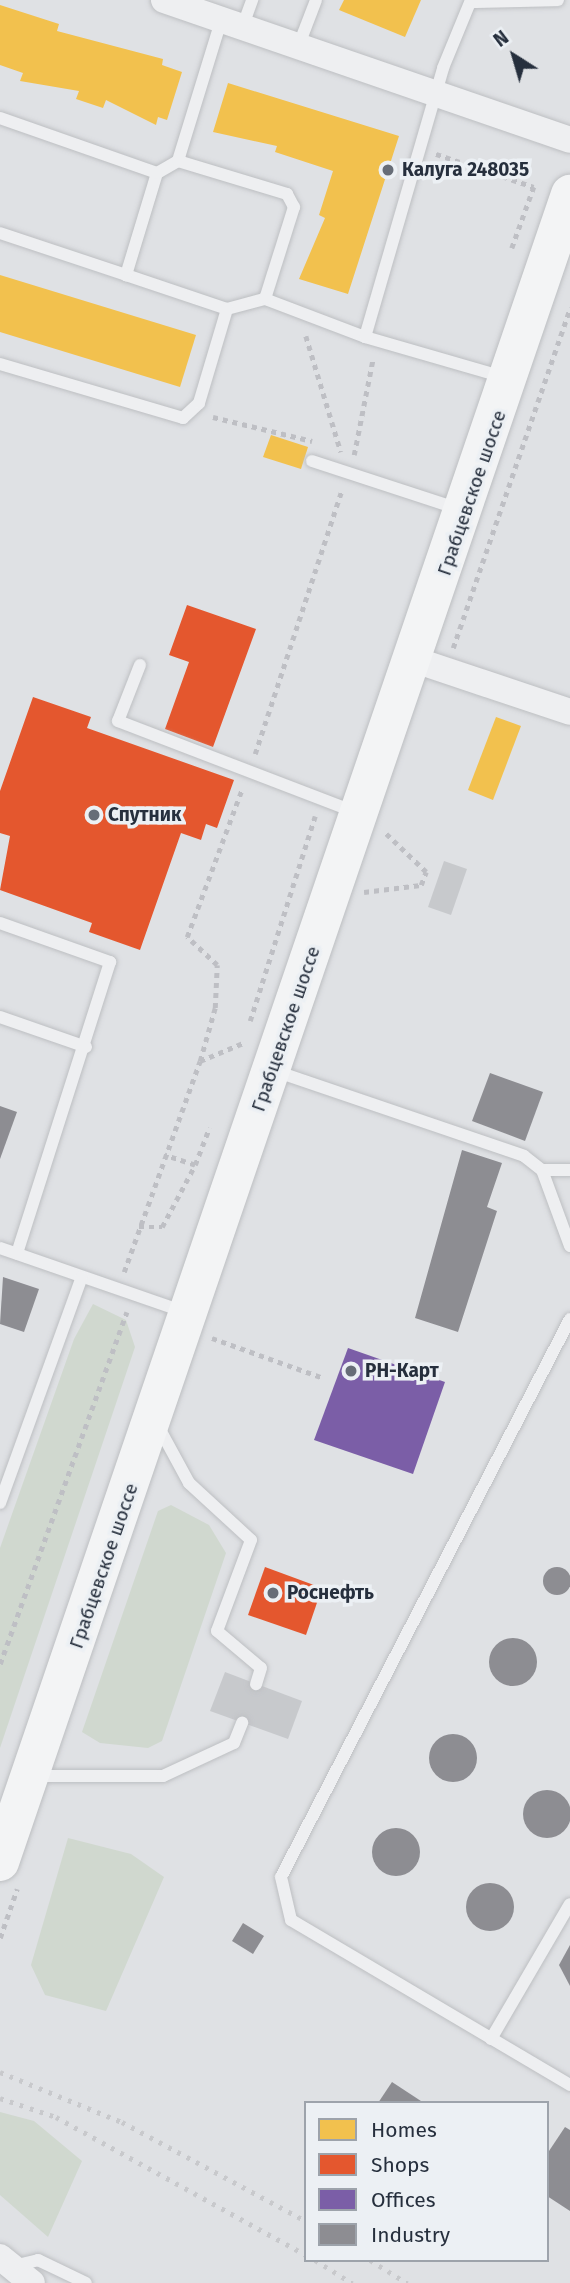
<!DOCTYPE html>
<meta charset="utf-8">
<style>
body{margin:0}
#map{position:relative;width:570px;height:2283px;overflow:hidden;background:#dfe1e4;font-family:"Fira Sans",sans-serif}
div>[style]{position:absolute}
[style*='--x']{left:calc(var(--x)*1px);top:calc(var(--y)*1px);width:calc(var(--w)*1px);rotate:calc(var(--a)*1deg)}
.green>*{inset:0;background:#d0d8cf}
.homes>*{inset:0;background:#f2c14e}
.shops>*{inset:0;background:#e4572e}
.offices>*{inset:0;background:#7b5ea7}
.industry>*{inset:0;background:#8d8d92}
.round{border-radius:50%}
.building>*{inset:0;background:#c7c9cc}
.path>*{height:4.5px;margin-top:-2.25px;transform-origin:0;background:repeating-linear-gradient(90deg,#bebfc4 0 5px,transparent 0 10px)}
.roads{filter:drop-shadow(0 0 2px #bdbfc2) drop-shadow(0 0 2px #bdbfc2)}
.service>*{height:12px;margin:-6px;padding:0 6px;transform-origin:6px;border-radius:6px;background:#eeeff1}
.minor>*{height:26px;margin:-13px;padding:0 13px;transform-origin:13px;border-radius:13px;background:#eeeff1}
.primary>*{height:38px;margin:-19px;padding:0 19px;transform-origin:19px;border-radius:19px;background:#f3f4f5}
.rail>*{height:5px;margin-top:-2.5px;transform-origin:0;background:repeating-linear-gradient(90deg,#c8c9cc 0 3.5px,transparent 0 10.5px)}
.dots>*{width:19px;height:19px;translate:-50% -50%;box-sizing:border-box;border:4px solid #ecf0f4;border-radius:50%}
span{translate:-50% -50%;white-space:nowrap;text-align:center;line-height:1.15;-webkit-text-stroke:7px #ecf0f4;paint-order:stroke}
.poi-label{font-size:19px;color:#262f3d;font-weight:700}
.left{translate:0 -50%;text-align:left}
.street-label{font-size:19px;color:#262f3d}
.legend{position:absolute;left:304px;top:2101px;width:245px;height:161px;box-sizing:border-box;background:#ecf0f4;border:2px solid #9da3ab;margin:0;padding:9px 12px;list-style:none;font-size:21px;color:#262f3d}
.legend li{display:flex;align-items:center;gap:14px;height:35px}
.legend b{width:35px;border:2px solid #9da3ab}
.north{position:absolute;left:479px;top:21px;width:70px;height:70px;-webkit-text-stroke:5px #ecf0f4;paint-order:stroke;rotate:323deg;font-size:19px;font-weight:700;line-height:28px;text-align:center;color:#262f3d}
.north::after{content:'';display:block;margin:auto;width:24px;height:32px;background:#262f3d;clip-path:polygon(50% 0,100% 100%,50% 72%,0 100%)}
</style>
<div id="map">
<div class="green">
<div style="clip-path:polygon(93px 1304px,126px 1320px,135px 1347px,0 1748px,0 1548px,74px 1339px)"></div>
<div style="clip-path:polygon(171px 1505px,209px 1525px,226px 1553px,162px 1741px,148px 1748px,100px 1743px,82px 1732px,158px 1511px)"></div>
<div style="clip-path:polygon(68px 1838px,131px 1854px,164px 1877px,106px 2011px,45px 1995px,31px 1965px)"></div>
<div style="clip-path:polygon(0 2112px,34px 2121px,82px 2161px,48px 2237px,0 2195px)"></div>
</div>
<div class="homes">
<div style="clip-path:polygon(344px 0,421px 0,405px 37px,339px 10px)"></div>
<div style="clip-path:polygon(0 5px,59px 24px,57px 31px,163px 59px,162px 65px,182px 72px,167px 120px,158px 117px,156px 125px,106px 100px,103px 108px,76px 99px,79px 91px,20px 81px,23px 73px,0 65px)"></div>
<div style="clip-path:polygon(228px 83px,399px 136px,348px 294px,299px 279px,325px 218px,319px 215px,333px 171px,275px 152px,277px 146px,213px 132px)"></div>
<div style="clip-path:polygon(0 275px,196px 335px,180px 387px,0 332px)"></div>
<div style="clip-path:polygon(271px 435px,308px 447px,301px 469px,263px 457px)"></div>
<div style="clip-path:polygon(496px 717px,521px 726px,493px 800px,468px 790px)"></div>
</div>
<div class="shops">
<div style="clip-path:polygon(187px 605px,256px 629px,213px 747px,165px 729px,189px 662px,169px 655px)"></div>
<div style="clip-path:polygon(33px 697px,91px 717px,87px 728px,234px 780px,217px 828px,206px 824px,201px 840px,181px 833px,140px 950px,89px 932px,92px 923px,0 890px,10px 836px,0 833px,0 791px)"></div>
<div style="clip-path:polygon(265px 1567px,322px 1588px,306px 1635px,248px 1615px)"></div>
</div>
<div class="offices">
<div style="clip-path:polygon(348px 1348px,445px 1382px,413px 1474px,314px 1440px)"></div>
</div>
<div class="industry">
<div style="clip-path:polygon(490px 1073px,543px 1092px,525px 1141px,472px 1121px)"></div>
<div style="clip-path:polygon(0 1106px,17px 1112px,0 1159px)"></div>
<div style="clip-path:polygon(462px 1150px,502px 1163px,487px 1207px,497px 1211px,458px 1332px,415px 1318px)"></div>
<div style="clip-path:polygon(3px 1277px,39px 1289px,24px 1332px,0 1324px)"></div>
<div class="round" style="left:543px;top:1567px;width:28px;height:28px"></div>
<div class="round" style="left:489px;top:1638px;width:48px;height:48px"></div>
<div class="round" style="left:429px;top:1734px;width:48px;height:48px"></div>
<div class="round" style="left:523px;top:1790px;width:48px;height:48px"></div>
<div class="round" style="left:372px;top:1828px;width:48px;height:48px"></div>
<div class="round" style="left:466px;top:1883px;width:48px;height:48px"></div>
<div style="clip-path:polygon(243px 1923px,264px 1936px,253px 1954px,232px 1941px)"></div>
<div style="clip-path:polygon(570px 1945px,570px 1986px,559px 1965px)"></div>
<div style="clip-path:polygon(392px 2082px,424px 2103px,378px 2103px)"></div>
<div style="clip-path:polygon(565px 2127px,570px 2130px,570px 2211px,547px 2196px,547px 2154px)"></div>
</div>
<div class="building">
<div style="clip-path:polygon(444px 861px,467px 869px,451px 915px,428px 907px)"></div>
<div style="clip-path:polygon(225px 1672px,302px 1701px,288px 1739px,210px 1711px)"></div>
</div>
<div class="path">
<div style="--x:436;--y:154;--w:103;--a:18.6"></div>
<div style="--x:534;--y:187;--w:65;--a:109.8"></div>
<div style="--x:306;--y:336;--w:121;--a:73.2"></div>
<div style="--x:213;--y:417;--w:102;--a:13.6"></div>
<div style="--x:354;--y:455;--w:99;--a:-78.9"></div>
<div style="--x:453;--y:648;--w:360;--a:-71"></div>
<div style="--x:255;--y:754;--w:278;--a:-71.8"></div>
<div style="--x:364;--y:892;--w:57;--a:-7"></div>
<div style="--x:421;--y:885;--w:14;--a:-69"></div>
<div style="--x:426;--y:872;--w:57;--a:-136.4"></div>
<div style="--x:250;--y:1021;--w:215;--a:-72.4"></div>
<div style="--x:200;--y:1061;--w:55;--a:-74.2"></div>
<div style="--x:215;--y:1008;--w:43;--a:-87.3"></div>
<div style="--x:217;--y:965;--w:41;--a:-137"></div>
<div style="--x:187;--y:937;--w:158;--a:-69.6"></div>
<div style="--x:195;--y:1165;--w:40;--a:-69"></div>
<div style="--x:139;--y:1227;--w:23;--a:0"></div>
<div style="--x:162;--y:1227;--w:70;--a:-62"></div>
<div style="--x:195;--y:1165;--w:32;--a:-162"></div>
<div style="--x:124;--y:1272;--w:224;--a:-70.2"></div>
<div style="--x:200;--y:1061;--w:47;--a:-22.7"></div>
<div style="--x:212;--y:1338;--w:116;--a:19.7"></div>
<div style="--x:0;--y:1664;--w:374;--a:-70.2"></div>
<div style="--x:0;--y:1938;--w:52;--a:-70.9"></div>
</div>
<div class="roads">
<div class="service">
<div style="--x:471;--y:2;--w:87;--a:-1.3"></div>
<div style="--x:221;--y:21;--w:146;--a:107.1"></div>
<div style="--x:178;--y:161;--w:24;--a:150"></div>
<div style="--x:157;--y:173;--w:107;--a:106.9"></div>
<div style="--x:126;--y:275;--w:107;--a:18.6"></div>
<div style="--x:227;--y:309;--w:39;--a:-15"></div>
<div style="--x:265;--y:299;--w:107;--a:20.8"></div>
<div style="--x:365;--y:337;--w:145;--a:16.1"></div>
<div style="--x:242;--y:28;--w:30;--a:-70"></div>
<div style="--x:298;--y:47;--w:50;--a:-69"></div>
<div style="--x:0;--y:118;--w:166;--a:19.3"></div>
<div style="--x:178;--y:161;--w:114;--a:16.8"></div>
<div style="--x:287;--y:194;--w:15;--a:62"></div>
<div style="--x:294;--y:207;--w:96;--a:107.5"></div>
<div style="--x:0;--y:233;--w:133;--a:18.4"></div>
<div style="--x:365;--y:337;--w:280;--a:-73.8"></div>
<div style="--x:443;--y:68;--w:74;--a:-67.6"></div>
<div style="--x:0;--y:364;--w:191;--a:16.4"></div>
<div style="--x:183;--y:418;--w:22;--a:-43"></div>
<div style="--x:199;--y:403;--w:98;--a:-73.4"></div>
<div style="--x:312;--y:461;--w:155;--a:18.1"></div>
<div style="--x:140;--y:665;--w:60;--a:111.4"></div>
<div style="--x:118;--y:721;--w:254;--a:21"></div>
<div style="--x:0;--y:923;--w:117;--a:19.5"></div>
<div style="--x:110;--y:962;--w:306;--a:107.7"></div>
<div style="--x:0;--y:1017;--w:91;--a:19.2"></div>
<div style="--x:275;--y:1071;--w:263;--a:18.8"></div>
<div style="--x:524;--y:1156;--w:23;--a:38"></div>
<div style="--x:542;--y:1170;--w:81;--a:69.8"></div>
<div style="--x:542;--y:1170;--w:28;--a:0"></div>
<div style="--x:0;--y:1248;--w:196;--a:19.1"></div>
<div style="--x:570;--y:1319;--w:628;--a:117.38"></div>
<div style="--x:281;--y:1877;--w:44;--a:76.9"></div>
<div style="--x:291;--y:1920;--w:324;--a:30.6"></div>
<div style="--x:157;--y:1424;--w:67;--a:61.5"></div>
<div style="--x:189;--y:1483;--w:84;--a:42.6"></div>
<div style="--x:251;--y:1540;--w:97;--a:110.5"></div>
<div style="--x:217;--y:1631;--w:57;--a:40.1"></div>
<div style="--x:261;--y:1668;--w:17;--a:107"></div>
<div style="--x:0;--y:1503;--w:240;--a:-70.1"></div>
<div style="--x:33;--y:1776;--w:130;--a:0"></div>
<div style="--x:163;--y:1776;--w:78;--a:-24.9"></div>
<div style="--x:234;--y:1743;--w:22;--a:-68"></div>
<div style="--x:491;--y:2039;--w:156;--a:-59.7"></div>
<div style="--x:13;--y:2266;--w:26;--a:-13"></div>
<div style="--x:38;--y:2260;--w:53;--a:25.6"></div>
</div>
<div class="minor">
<div style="--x:164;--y:0;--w:429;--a:19"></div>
<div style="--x:415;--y:660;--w:163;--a:18.5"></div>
<div style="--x:0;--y:2257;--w:41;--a:39.1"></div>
</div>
<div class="primary">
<div style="--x:0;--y:1862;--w:1763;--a:-71.13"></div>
</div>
</div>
<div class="rail">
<div style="--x:0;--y:2072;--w:132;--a:22.3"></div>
<div style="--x:122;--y:2122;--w:209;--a:28.3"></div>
<div style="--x:0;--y:2098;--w:59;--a:18.7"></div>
<div style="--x:56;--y:2117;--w:286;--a:28.9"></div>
<div style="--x:315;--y:2260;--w:44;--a:31.9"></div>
<div style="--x:370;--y:2260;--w:44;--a:31.9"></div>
</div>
<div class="dots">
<div style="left:388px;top:170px;background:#676d77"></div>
<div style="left:94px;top:815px;background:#676d77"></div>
<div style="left:351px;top:1371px;background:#676d77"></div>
<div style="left:273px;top:1593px;background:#676d77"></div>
</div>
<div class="poi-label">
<span class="left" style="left:402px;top:170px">Калуга 248035</span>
<span class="left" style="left:108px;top:815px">Спутник</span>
<span class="left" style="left:365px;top:1371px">РН-Карт</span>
<span class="left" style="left:287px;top:1593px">Роснефть</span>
</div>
<div class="street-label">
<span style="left:472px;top:493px;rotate:-71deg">Грабцевское шоссе</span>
<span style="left:286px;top:1029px;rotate:-71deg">Грабцевское шоссе</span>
<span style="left:104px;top:1566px;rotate:-71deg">Грабцевское шоссе</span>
</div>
<ul class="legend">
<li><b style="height:19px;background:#f2c14e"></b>Homes</li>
<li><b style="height:19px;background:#e4572e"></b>Shops</li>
<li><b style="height:19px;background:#7b5ea7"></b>Offices</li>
<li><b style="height:19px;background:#8d8d92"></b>Industry</li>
</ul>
<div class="north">N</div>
</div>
